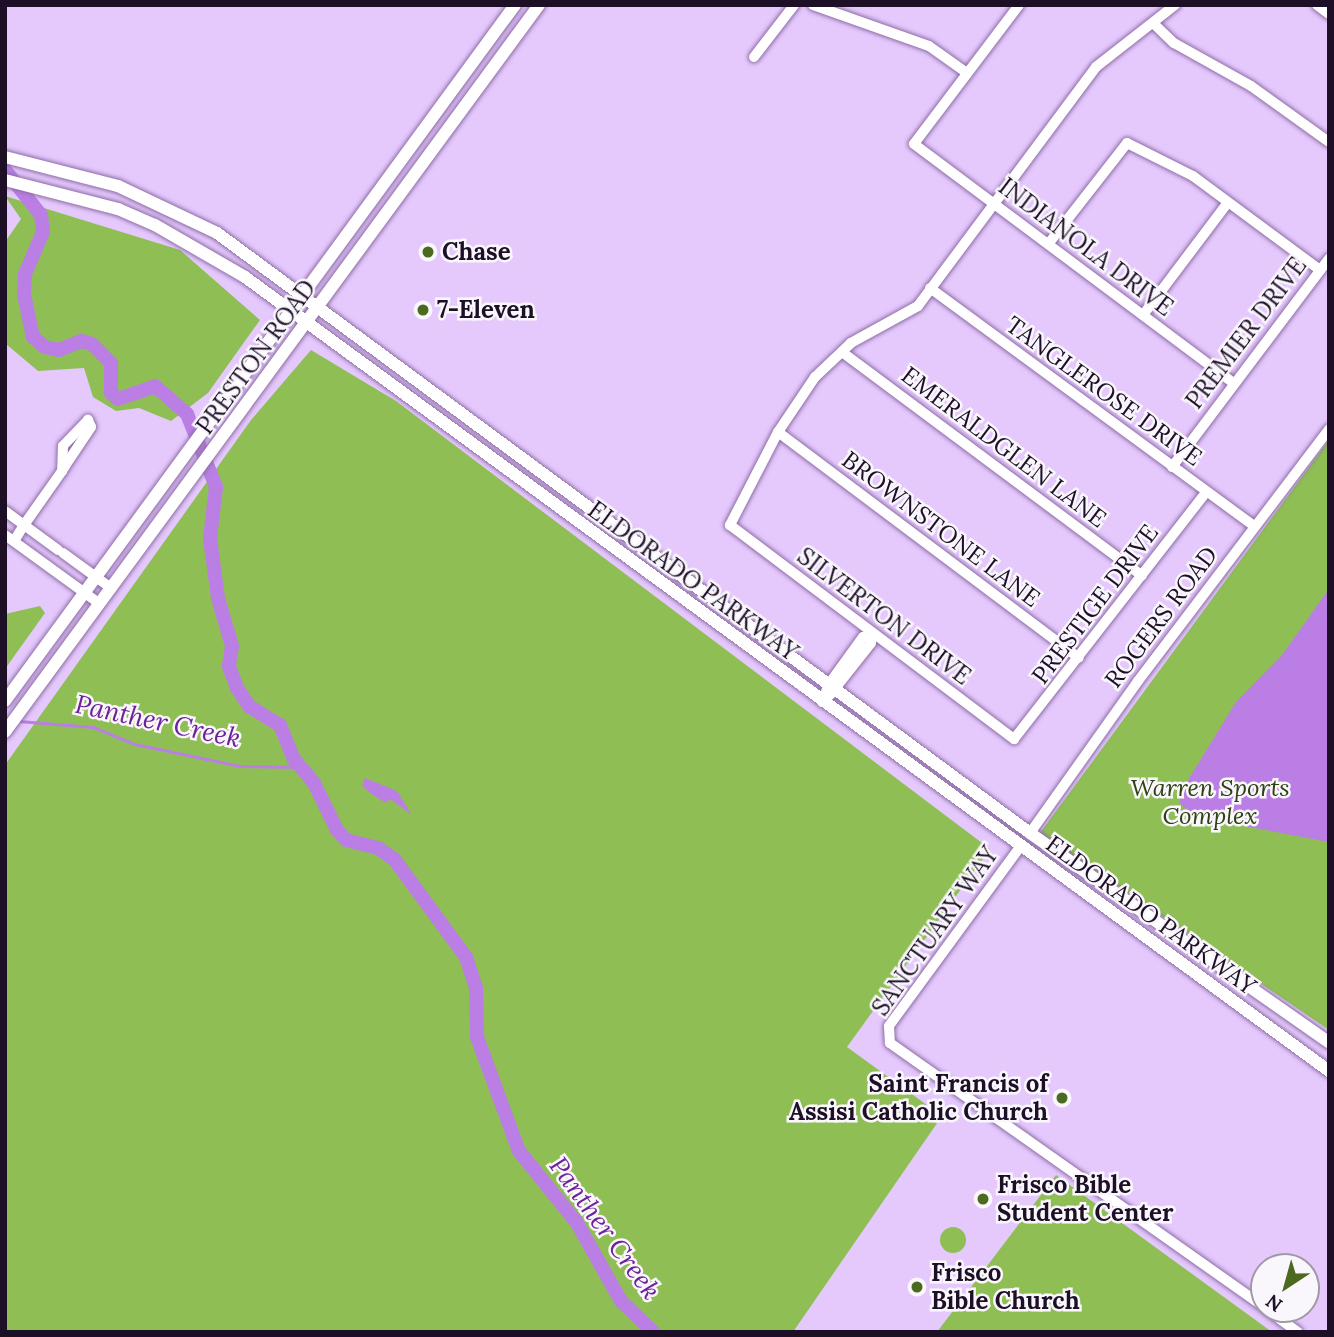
<!DOCTYPE html>
<style>
body{margin:0}
#map{position:relative;width:1334px;height:1337px;overflow:hidden;background:#e5c9fd;font-family:Lora,serif}
div>[style]{position:absolute}
[style*='--x']{left:calc(var(--x)*1px);top:calc(var(--y)*1px);width:calc(var(--w)*1px);rotate:calc(var(--a)*1deg)}
.green>*{inset:0;background:#8fbf54}
.round{border-radius:50%}
.water>*{inset:0;background:#ba7ee5}
.stream>*{height:2.5px;margin:-1.25px;padding:0 1.25px;transform-origin:1.25px;border-radius:1.25px;background:#ba7ee5}
.river>*{height:14px;margin:-7px;padding:0 7px;transform-origin:7px;border-radius:7px;background:#ba7ee5}
.roads{filter:drop-shadow(0 0 2px #8e6da7) drop-shadow(0 0 2px #8e6da7)}
.minor>*{height:10px;margin:-5px;padding:0 5px;transform-origin:5px;border-radius:5px;background:#fff}
.major>*{height:12px;margin:-6px;padding:0 6px;transform-origin:6px;border-radius:6px;background:#fff}
.dots>*{width:19px;height:19px;translate:-50% -50%;box-sizing:border-box;border:4px solid #f9f6fc;border-radius:50%}
span{translate:-50% -50%;white-space:nowrap;text-align:center;line-height:1.15;-webkit-text-stroke:5px #f9f6fc;paint-order:stroke}
.street-label{font-size:24px;color:#1d1026}
.poi-label{font-size:24px;color:#1d1026;font-weight:700}
.left{translate:0 -50%;text-align:left}
.right{translate:-100% -50%;text-align:right}
.park-label{font-size:24px;color:#2d4112;font-style:italic}
.water-label{font-size:26px;color:#6f219c;font-style:italic}
.frame{position:absolute;inset:0;border:7px solid #1d1026;pointer-events:none}
.north{position:absolute;left:1250px;top:1253px;width:70px;height:70px;box-sizing:border-box;background:#f9f6fc;border:2px solid #a19aa6;border-radius:50%;rotate:216deg;font-size:19px;font-weight:700;line-height:28px;text-align:center;color:#1d1026}
.north::after{content:'';display:block;margin:auto;width:24px;height:32px;background:#4b6a20;clip-path:polygon(50% 0,100% 100%,50% 72%,0 100%)}
</style>
<div id="map">
<div class="green">
<div style="clip-path:polygon(5px 196px,180px 250px,260px 320px,208px 393px,171px 421px,139px 408px,116px 411px,93px 397px,84px 368px,38px 371px,6px 344px,5px 242px,21px 219px)"></div>
<div style="clip-path:polygon(311px 350px,396px 401px,990px 849px,847px 1047px,942px 1116px,793px 1332px,5px 1332px,5px 765px,251px 420px)"></div>
<div style="clip-path:polygon(1329px 440px,1329px 1030px,1040px 833px)"></div>
<div style="clip-path:polygon(40px 606px,45px 613px,5px 669px,5px 614px)"></div>
<div style="clip-path:polygon(1056px 1175px,1272px 1332px,937px 1332px)"></div>
<div class="round" style="left:940px;top:1227px;width:26px;height:26px"></div>
</div>
<div class="water">
<div style="clip-path:polygon(1329px 589px,1329px 842px,1196px 817px,1179px 803px,1185px 785px,1236px 702px,1282px 655px)"></div>
<div style="clip-path:polygon(365px 778px,397px 791px,412px 815px,390px 799px,386px 803px,373px 795px,362px 786px)"></div>
</div>
<div class="stream">
<div style="--x:19;--y:721;--w:74;--a:4.6"></div>
<div style="--x:93;--y:727;--w:45;--a:22"></div>
<div style="--x:135;--y:744;--w:107;--a:11.8"></div>
<div style="--x:240;--y:766;--w:61;--a:0.9"></div>
</div>
<div class="river">
<div style="--x:5;--y:170;--w:58;--a:51.3"></div>
<div style="--x:41;--y:215;--w:17;--a:83"></div>
<div style="--x:43;--y:232;--w:46;--a:113.2"></div>
<div style="--x:25;--y:274;--w:20;--a:93"></div>
<div style="--x:24;--y:294;--w:44;--a:78.2"></div>
<div style="--x:33;--y:337;--w:16;--a:40"></div>
<div style="--x:45;--y:347;--w:14;--a:12"></div>
<div style="--x:59;--y:350;--w:24;--a:-22"></div>
<div style="--x:81;--y:341;--w:11;--a:15"></div>
<div style="--x:92;--y:344;--w:27;--a:45"></div>
<div style="--x:111;--y:363;--w:30;--a:90"></div>
<div style="--x:111;--y:393;--w:9;--a:41"></div>
<div style="--x:118;--y:399;--w:39;--a:-19"></div>
<div style="--x:155;--y:386;--w:43;--a:41.2"></div>
<div style="--x:187;--y:414;--w:79;--a:68.3"></div>
<div style="--x:216;--y:487;--w:51;--a:96.7"></div>
<div style="--x:210;--y:538;--w:61;--a:82.4"></div>
<div style="--x:218;--y:598;--w:50;--a:73.7"></div>
<div style="--x:232;--y:646;--w:20;--a:99"></div>
<div style="--x:229;--y:666;--w:23;--a:70"></div>
<div style="--x:237;--y:688;--w:22;--a:56"></div>
<div style="--x:249;--y:706;--w:36;--a:32"></div>
<div style="--x:280;--y:725;--w:37;--a:68"></div>
<div style="--x:294;--y:759;--w:31;--a:50"></div>
<div style="--x:314;--y:783;--w:52;--a:63.9"></div>
<div style="--x:337;--y:830;--w:13;--a:48"></div>
<div style="--x:346;--y:840;--w:33;--a:14"></div>
<div style="--x:378;--y:848;--w:19;--a:35"></div>
<div style="--x:394;--y:859;--w:122;--a:53.7"></div>
<div style="--x:466;--y:957;--w:33;--a:72"></div>
<div style="--x:476;--y:988;--w:49;--a:88.8"></div>
<div style="--x:477;--y:1037;--w:121;--a:69.8"></div>
<div style="--x:519;--y:1151;--w:92;--a:51.1"></div>
<div style="--x:577;--y:1223;--w:90;--a:60.6"></div>
<div style="--x:621;--y:1301;--w:45;--a:44.1"></div>
</div>
<div class="roads">
<div class="minor">
<div style="--x:813;--y:5;--w:123;--a:19.5"></div>
<div style="--x:929;--y:46;--w:47;--a:35.4"></div>
<div style="--x:1019;--y:5;--w:174;--a:127.1"></div>
<div style="--x:914;--y:144;--w:399;--a:36.8"></div>
<div style="--x:1175;--y:5;--w:100;--a:141.9"></div>
<div style="--x:1096;--y:67;--w:298;--a:126.7"></div>
<div style="--x:918;--y:306;--w:77;--a:151.1"></div>
<div style="--x:851;--y:343;--w:50;--a:136.6"></div>
<div style="--x:815;--y:377;--w:66;--a:123.9"></div>
<div style="--x:778;--y:432;--w:105;--a:117.3"></div>
<div style="--x:730;--y:525;--w:356;--a:37"></div>
<div style="--x:1014;--y:739;--w:313;--a:-52.1"></div>
<div style="--x:1317;--y:5;--w:15;--a:37"></div>
<div style="--x:1153;--y:23;--w:29;--a:44"></div>
<div style="--x:1174;--y:43;--w:88;--a:29.2"></div>
<div style="--x:1251;--y:86;--w:96;--a:35.7"></div>
<div style="--x:754;--y:57;--w:66;--a:-52.4"></div>
<div style="--x:1049;--y:243;--w:127;--a:-52"></div>
<div style="--x:1127;--y:143;--w:74;--a:26.6"></div>
<div style="--x:1193;--y:176;--w:158;--a:36.5"></div>
<div style="--x:930;--y:288;--w:403;--a:36.3"></div>
<div style="--x:1143;--y:315;--w:141;--a:-53"></div>
<div style="--x:842;--y:352;--w:374;--a:36.7"></div>
<div style="--x:778;--y:432;--w:376;--a:36.9"></div>
<div style="--x:1172;--y:467;--w:261;--a:-53"></div>
<div style="--x:5;--y:511;--w:66;--a:36.3"></div>
<div style="--x:5;--y:535;--w:117;--a:36"></div>
<div style="--x:14;--y:541;--w:19;--a:-58"></div>
<div style="--x:24;--y:525;--w:66;--a:-54.9"></div>
<div style="--x:62;--y:471;--w:6;--a:-59"></div>
<div style="--x:65;--y:466;--w:47;--a:-56.3"></div>
<div style="--x:91;--y:427;--w:8;--a:-113"></div>
<div style="--x:88;--y:420;--w:36;--a:134"></div>
<div style="--x:63;--y:446;--w:25;--a:92"></div>
<div style="--x:63;--y:553;--w:59;--a:36.1"></div>
<div style="--x:830;--y:695;--w:66;--a:-51.7"></div>
<div style="--x:871;--y:643;--w:9;--a:-84"></div>
<div style="--x:822;--y:702;--w:19;--a:-69"></div>
<div style="--x:829;--y:684;--w:58;--a:-54.1"></div>
<div style="--x:863;--y:637;--w:9;--a:-18"></div>
<div style="--x:1030;--y:833;--w:186;--a:-54.6"></div>
<div style="--x:1138;--y:681;--w:316;--a:-52.8"></div>
<div style="--x:1020;--y:847;--w:222;--a:126.2"></div>
<div style="--x:889;--y:1026;--w:17;--a:87"></div>
<div style="--x:890;--y:1043;--w:458;--a:35.2"></div>
<div style="--x:1266;--y:1309;--w:39;--a:36"></div>
</div>
<div class="major">
<div style="--x:5;--y:157;--w:117;--a:14.4"></div>
<div style="--x:118;--y:186;--w:110;--a:25.4"></div>
<div style="--x:217;--y:233;--w:1010;--a:36.43"></div>
<div style="--x:1030;--y:833;--w:365;--a:35"></div>
<div style="--x:5;--y:180;--w:117;--a:14.4"></div>
<div style="--x:118;--y:209;--w:40;--a:23.4"></div>
<div style="--x:155;--y:225;--w:104;--a:30"></div>
<div style="--x:245;--y:277;--w:1344;--a:36.22"></div>
<div style="--x:5;--y:701;--w:863;--a:-53.77"></div>
<div style="--x:5;--y:732;--w:902;--a:-53.7"></div>
</div>
</div>
<div class="dots">
<div style="left:428px;top:252px;background:#4b6a20"></div>
<div style="left:423px;top:310px;background:#4b6a20"></div>
<div style="left:1062px;top:1098px;background:#4b6a20"></div>
<div style="left:983px;top:1199px;background:#4b6a20"></div>
<div style="left:917px;top:1287px;background:#4b6a20"></div>
</div>
<div class="street-label">
<span style="left:1086px;top:247px;rotate:37deg">INDIANOLA DRIVE</span>
<span style="left:1246px;top:333px;rotate:-53deg">PREMIER DRIVE</span>
<span style="left:256px;top:357px;rotate:-54deg">PRESTON ROAD</span>
<span style="left:1104px;top:391px;rotate:36deg">TANGLEROSE DRIVE</span>
<span style="left:1004px;top:447px;rotate:37deg">EMERALDGLEN LANE</span>
<span style="left:941px;top:529px;rotate:37deg">BROWNSTONE LANE</span>
<span style="left:693px;top:581px;rotate:36deg">ELDORADO PARKWAY</span>
<span style="left:1095px;top:604px;rotate:-53deg">PRESTIGE DRIVE</span>
<span style="left:884px;top:616px;rotate:37deg">SILVERTON DRIVE</span>
<span style="left:1161px;top:617px;rotate:-53deg">ROGERS ROAD</span>
<span style="left:1151px;top:915px;rotate:36deg">ELDORADO PARKWAY</span>
<span style="left:935px;top:931px;rotate:-55deg">SANCTUARY WAY</span>
</div>
<div class="poi-label">
<span class="left" style="left:442px;top:252px">Chase</span>
<span class="left" style="left:437px;top:310px">7-Eleven</span>
<span class="right" style="left:1048px;top:1098px">Saint Francis of<br>Assisi Catholic Church</span>
<span class="left" style="left:997px;top:1199px">Frisco Bible<br>Student Center</span>
<span class="left" style="left:931px;top:1287px">Frisco<br>Bible Church</span>
</div>
<div class="park-label">
<span style="left:1210px;top:802px">Warren Sports<br>Complex</span>
</div>
<div class="water-label">
<span style="left:158px;top:721px;rotate:12deg">Panther Creek</span>
<span style="left:605px;top:1228px;rotate:54deg">Panther Creek</span>
</div>
<div class="frame"></div>
<div class="north">N</div>
</div>
